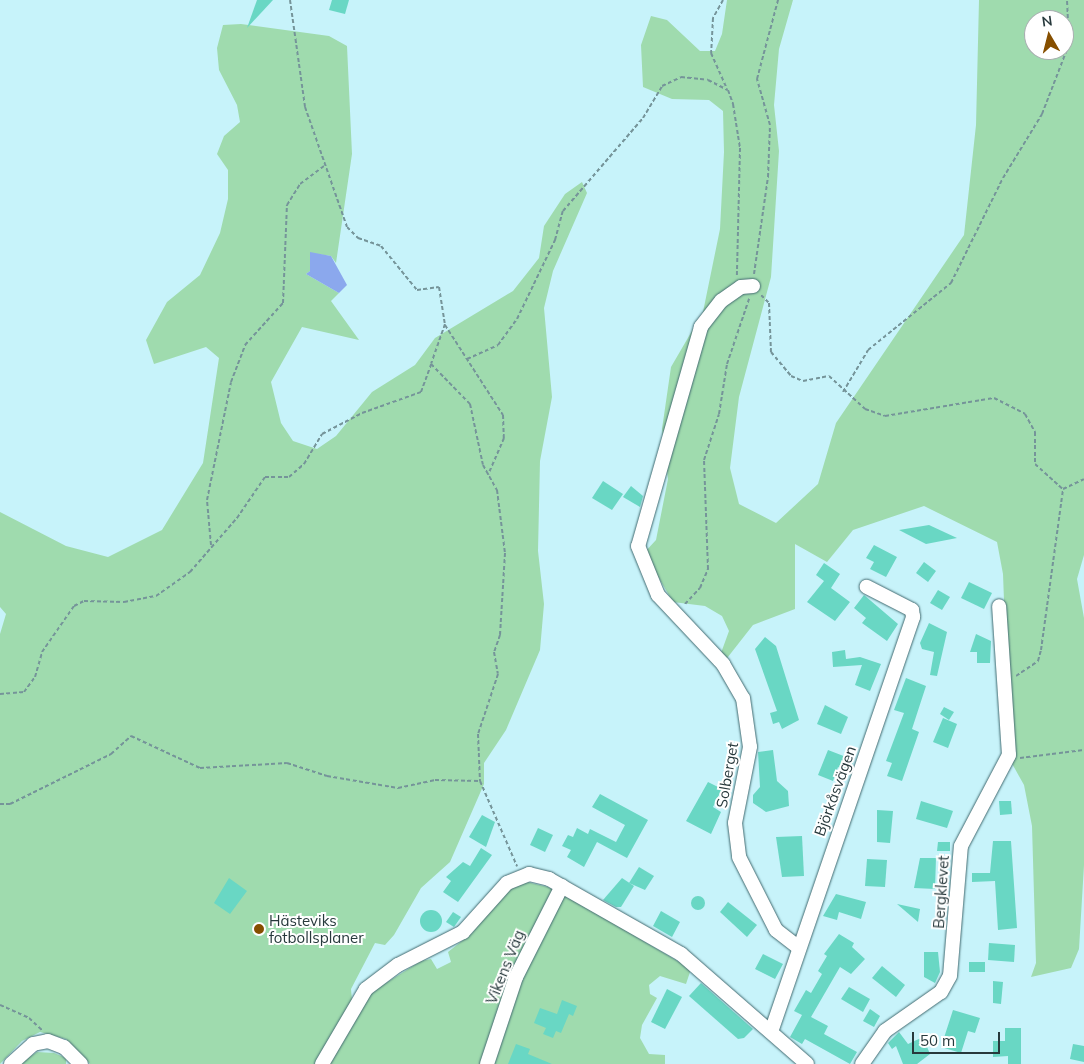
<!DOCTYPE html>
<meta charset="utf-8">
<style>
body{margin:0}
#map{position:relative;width:1084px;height:1064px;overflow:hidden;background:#c7f3fa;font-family:Mulish,sans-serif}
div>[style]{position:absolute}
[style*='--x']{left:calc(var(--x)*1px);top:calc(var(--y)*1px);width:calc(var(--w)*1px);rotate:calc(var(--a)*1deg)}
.green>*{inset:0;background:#9fdbae}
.water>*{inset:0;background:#8ba8ed}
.building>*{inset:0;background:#69d7c4}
.round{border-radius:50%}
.path>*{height:2px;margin-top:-1px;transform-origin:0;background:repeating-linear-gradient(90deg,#759499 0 4px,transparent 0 6.5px)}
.roads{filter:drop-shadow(0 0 1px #426a70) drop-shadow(0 0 1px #426a70)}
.street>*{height:14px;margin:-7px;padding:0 7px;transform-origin:7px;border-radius:7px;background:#fff}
.dots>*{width:14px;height:14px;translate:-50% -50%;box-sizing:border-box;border:2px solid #fff;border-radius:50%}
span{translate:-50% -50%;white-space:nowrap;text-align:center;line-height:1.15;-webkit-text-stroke:4px #fff;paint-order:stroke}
.street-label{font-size:15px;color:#27393c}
.poi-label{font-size:15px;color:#27393c}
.left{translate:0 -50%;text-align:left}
.north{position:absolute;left:1024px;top:10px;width:50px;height:50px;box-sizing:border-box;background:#fff;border:1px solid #a9b0b1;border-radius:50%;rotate:352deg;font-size:14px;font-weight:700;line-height:20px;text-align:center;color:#27393c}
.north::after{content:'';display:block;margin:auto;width:18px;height:22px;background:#864f00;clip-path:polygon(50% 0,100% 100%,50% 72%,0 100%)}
.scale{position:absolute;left:912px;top:1032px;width:88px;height:22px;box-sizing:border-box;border:2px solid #27393c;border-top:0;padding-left:6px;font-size:15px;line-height:18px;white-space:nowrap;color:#27393c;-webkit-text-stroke:4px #fff;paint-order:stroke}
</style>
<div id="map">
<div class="green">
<div style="clip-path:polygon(evenodd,727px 0,793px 0,779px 49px,774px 105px,779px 151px,771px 277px,739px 397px,730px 468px,739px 504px,776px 523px,818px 484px,836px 423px,964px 235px,976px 125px,979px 0,1084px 0,1084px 555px,1077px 579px,1084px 618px,1084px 865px,1079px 949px,1071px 968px,1031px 977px,1036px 963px,1032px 826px,1024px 785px,1010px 760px,1003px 574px,997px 542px,924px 506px,853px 530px,827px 562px,795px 544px,795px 609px,753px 625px,724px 662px,721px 653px,729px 631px,722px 616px,705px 606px,673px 602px,644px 553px,656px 540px,668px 479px,662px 429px,671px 367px,703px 312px,720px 229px,724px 152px,723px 111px,709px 100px,672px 99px,643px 87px,641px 45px,651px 16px,667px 20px,700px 51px,715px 51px,722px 34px,727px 0,1034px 20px,1064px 20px,1064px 50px,1034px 50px,1034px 20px)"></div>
<div style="clip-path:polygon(241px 24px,329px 36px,347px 46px,352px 154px,336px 263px,331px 256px,310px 253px,310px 271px,306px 274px,339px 293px,331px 301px,359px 340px,302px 327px,271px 382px,281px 423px,293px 441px,317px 449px,336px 436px,372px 392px,415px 365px,435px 338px,513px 291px,539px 258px,544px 226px,565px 194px,582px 182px,587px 193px,553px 271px,544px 308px,552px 397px,540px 461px,538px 551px,544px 604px,540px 650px,506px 730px,484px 763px,484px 784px,450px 862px,421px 888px,394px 935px,385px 945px,375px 943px,351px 989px,352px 1000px,316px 1064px,90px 1064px,66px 1039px,40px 1032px,22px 1041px,0 1064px,0 634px,6px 614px,0 607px,0 512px,66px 546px,108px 557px,162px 530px,203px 463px,219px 358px,206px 347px,154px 364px,146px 340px,167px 302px,200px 275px,220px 233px,228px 199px,228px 170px,217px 154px,224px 136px,240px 122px,237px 105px,219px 70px,217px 48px,223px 25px)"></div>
<div style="clip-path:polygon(527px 882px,548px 887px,596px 913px,691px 969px,686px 984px,660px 976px,649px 985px,650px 994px,657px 998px,642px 1025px,640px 1038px,649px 1054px,665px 1055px,665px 1064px,330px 1064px,370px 993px,421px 961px,431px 959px,437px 969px,451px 962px,448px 952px,472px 933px,499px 899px,515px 885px)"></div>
<div style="clip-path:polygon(37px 1052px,54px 1053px,66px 1058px,66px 1064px,19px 1064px)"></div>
</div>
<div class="water">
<div style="clip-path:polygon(310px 252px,331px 256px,347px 285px,339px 293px,306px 274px,310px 271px)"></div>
</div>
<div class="building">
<div style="clip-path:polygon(257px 0,273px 0,247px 28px)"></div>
<div style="clip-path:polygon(332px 0,349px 0,345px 14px,329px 10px)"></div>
<div style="clip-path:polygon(603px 481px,623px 494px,612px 510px,592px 498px)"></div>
<div style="clip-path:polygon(631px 486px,643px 496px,640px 507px,623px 497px)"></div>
<div style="clip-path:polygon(929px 525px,957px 538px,926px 544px,899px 530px)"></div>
<div style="clip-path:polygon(874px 545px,897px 557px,886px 577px,870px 569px,874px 562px,866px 558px)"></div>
<div style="clip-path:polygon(924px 562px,936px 571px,928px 582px,916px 573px)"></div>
<div style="clip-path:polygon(824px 563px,840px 574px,831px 588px,850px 602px,835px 621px,807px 602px,824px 581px,816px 575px)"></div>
<div style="clip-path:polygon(969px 582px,992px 593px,984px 609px,961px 598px)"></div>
<div style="clip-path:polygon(938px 590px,950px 597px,942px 610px,930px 603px)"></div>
<div style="clip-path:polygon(864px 595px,898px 624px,887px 641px,862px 623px,866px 618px,854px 608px)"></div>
<div style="clip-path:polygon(929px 623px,947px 632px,937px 676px,930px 675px,934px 652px,922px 649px,920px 643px)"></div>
<div style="clip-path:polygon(976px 634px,991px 641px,990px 663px,977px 663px,977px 652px,970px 652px)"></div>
<div style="clip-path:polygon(765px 637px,776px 646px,799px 720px,782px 729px,779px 722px,773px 724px,770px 713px,777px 711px,755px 649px)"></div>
<div style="clip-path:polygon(845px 650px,846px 659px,860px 657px,881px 664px,870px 691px,855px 685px,862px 665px,833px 667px,832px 652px)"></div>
<div style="clip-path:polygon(906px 678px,926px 686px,912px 729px,919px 732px,902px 781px,887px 776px,892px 763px,886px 761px,904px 713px,894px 710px)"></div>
<div style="clip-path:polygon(825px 705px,848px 717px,841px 734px,817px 724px)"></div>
<div style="clip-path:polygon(944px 707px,954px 712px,949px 720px,940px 714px)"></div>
<div style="clip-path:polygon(943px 718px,957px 724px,948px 748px,933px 742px)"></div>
<div style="clip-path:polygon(773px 750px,777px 781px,788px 791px,789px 806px,766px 812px,753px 803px,753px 795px,760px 787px,758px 752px)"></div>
<div style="clip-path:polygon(828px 750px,854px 760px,849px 772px,838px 767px,833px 781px,818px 775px)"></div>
<div style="clip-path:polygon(708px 782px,722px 789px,713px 807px,721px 812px,711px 834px,686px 821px)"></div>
<div style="clip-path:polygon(600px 794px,648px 820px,627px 858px,597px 842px,584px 867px,567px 857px,571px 850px,562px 846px,568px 835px,573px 837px,577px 828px,588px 834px,590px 829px,616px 842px,625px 825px,592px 807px)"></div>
<div style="clip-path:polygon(921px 801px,953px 811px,947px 828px,916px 819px)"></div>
<div style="clip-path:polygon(999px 801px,1011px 801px,1012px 814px,1000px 815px)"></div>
<div style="clip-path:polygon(877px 810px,893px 811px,890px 843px,877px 842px)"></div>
<div style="clip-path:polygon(482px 815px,495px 822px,486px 847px,469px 837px)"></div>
<div style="clip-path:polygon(538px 828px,553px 835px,545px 852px,530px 845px)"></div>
<div style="clip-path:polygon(802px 836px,804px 876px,782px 877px,776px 837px)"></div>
<div style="clip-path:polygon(993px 841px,1011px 841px,1017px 928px,998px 930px,995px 881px,972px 882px,972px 873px,990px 873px)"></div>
<div style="clip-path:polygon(938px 842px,950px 842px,950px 851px,937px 851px)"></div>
<div style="clip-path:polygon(481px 848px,492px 855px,458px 902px,443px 892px,451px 881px,446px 877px,463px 862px,470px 866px)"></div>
<div style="clip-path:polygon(920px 858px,936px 858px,935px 889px,914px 888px)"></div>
<div style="clip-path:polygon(867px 859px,887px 860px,885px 887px,865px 886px)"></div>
<div style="clip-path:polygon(639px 867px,654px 876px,645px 890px,629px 883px)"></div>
<div style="clip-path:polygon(229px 878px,247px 891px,230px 914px,214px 903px)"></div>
<div style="clip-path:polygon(622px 878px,634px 886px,621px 907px,616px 907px,603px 900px)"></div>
<div style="clip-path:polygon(836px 894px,866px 902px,861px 919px,839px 912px,837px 920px,823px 916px)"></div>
<div class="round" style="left:691px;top:896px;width:14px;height:14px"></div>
<div style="clip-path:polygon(728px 902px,757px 925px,747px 937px,720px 912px)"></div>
<div style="clip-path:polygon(897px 904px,920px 909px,918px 922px)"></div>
<div class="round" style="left:420px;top:910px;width:22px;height:22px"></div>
<div style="clip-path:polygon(661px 911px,680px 922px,672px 937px,653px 926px)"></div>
<div style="clip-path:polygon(453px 912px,461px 917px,454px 927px,446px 922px)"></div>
<div style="clip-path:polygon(839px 934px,854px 943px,852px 947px,865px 959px,851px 974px,840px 967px,811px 1017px,828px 1026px,824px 1034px,857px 1052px,850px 1064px,805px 1039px,802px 1044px,790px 1037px,802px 1015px,794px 1011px,806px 990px,811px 993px,822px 974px,818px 971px,827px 956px,824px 954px)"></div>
<div style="clip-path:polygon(989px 943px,1015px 945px,1014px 962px,988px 960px)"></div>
<div style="clip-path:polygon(924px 952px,938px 952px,940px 972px,935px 983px,924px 977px)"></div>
<div style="clip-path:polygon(763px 954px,783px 964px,775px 979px,755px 969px)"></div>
<div style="clip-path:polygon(969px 962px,985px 962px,985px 972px,969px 972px)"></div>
<div style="clip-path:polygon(882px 966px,905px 985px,896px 997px,872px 978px)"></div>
<div style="clip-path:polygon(993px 981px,1003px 982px,1001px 1004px,993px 1003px)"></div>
<div style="clip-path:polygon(701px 983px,753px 1029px,744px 1038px,738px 1039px,689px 996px)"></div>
<div style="clip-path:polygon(849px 987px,870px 999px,863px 1012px,841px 999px)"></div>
<div style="clip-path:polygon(667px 989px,682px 997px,665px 1029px,651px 1022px)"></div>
<div style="clip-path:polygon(562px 1000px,577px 1006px,573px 1016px,569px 1014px,561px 1033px,556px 1031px,553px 1038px,543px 1034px,546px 1028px,534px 1023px,540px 1008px,557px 1014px)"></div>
<div style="clip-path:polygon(870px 1009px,880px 1016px,874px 1027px,863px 1021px)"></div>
<div style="clip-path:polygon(953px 1010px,980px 1018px,975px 1033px,968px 1031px,961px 1053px,941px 1047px)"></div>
<div style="clip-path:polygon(1005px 1028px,1021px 1028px,1021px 1064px,1008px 1064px,1008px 1056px,993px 1057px,993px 1041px,1005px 1041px)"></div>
<div style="clip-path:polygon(899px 1032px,908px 1044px,923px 1037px,930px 1054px,917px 1064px,903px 1064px,896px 1046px,892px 1049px,888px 1043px)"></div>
<div style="clip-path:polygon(516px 1044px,530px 1049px,528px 1054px,552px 1064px,508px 1064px)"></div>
<div style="clip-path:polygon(1073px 1044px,1084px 1046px,1084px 1062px,1070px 1059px)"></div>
</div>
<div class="path">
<div style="--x:290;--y:0;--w:108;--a:82"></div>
<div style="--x:305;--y:107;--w:127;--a:70.7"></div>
<div style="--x:347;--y:227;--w:16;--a:45"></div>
<div style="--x:358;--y:238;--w:24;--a:19"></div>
<div style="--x:381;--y:246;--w:57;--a:50.7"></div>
<div style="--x:417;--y:290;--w:22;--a:-8"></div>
<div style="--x:439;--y:287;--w:37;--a:81"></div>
<div style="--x:445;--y:324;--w:42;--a:109.3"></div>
<div style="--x:431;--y:364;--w:56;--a:45.7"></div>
<div style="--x:470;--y:404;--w:62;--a:78"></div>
<div style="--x:483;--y:465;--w:29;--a:61"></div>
<div style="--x:497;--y:490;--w:64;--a:82.8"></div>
<div style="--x:505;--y:553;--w:82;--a:93.5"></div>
<div style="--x:500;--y:635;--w:18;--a:109"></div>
<div style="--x:494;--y:652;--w:22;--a:80"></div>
<div style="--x:498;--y:674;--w:63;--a:108.4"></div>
<div style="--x:478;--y:734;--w:47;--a:87.6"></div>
<div style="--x:480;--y:781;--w:93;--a:66.5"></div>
<div style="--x:723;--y:0;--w:21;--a:119"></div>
<div style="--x:713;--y:18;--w:35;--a:93"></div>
<div style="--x:711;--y:53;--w:39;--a:66"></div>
<div style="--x:754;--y:274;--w:98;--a:-81.8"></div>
<div style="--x:768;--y:177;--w:52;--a:-87.8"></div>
<div style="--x:770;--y:125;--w:48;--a:-105.8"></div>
<div style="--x:757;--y:79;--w:82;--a:-75.1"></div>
<div style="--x:761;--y:295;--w:11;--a:45"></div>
<div style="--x:769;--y:303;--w:49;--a:87.7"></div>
<div style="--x:771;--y:352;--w:31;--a:50"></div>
<div style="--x:791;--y:376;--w:13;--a:23"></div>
<div style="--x:803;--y:381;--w:26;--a:-11"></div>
<div style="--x:829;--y:376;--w:49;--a:42.5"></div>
<div style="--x:865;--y:409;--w:21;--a:19"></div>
<div style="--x:885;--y:416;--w:110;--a:-9.4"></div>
<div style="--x:994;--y:398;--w:35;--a:27"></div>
<div style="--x:1025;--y:414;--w:21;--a:61"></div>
<div style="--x:1035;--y:432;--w:32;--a:90"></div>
<div style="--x:1035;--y:464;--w:38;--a:42"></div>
<div style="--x:445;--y:325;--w:107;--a:57.2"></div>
<div style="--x:503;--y:415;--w:23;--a:88"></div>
<div style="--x:504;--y:438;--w:40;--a:113.4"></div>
<div style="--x:467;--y:359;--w:34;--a:-24"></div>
<div style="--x:498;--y:345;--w:32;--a:-54"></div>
<div style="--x:517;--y:319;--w:88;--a:-64.3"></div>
<div style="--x:555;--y:240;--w:30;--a:-75"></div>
<div style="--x:563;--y:211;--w:123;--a:-49.3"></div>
<div style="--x:643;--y:118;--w:37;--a:-59"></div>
<div style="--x:662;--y:86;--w:21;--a:-25"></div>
<div style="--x:681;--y:77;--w:27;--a:6"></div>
<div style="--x:708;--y:80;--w:22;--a:27"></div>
<div style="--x:728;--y:90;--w:15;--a:70"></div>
<div style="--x:733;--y:104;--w:45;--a:81"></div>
<div style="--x:740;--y:148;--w:127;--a:91.4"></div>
<div style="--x:843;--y:392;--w:49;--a:-59.2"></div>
<div style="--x:868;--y:350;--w:107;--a:-38.9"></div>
<div style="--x:951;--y:283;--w:117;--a:-63.7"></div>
<div style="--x:1003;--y:178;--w:75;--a:-58.6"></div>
<div style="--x:1042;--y:114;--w:75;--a:-68.9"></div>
<div style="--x:1069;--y:44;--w:44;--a:-92.6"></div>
<div style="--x:211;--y:545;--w:45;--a:-95.1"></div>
<div style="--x:207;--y:500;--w:120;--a:-78.5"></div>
<div style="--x:231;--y:382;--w:40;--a:-69"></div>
<div style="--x:245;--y:345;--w:57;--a:-47.9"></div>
<div style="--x:283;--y:303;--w:98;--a:-87.7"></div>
<div style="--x:287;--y:205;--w:25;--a:-58"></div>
<div style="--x:300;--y:184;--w:30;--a:-37"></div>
<div style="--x:685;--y:604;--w:22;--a:-47"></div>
<div style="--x:700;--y:588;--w:21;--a:-67"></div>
<div style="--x:708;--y:569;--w:109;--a:-92.1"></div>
<div style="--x:704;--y:460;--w:48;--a:-71.9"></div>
<div style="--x:719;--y:414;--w:51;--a:-80.9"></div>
<div style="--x:727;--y:364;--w:69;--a:-71.3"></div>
<div style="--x:1016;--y:676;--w:27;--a:-34"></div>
<div style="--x:1038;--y:661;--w:11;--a:-75"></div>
<div style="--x:1041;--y:650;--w:162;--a:-82.2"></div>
<div style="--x:1063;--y:489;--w:23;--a:-25"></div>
<div style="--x:0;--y:694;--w:24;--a:-5"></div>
<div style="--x:24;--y:692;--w:19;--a:-54"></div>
<div style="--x:35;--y:677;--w:26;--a:-74"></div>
<div style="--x:42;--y:652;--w:56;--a:-55.2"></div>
<div style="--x:74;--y:606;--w:11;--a:-27"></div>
<div style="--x:84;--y:601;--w:40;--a:1.4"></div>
<div style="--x:124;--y:602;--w:33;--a:-11"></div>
<div style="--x:156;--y:596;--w:42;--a:-35.2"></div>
<div style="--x:190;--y:572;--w:72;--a:-49"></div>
<div style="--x:237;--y:518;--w:50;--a:-55.7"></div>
<div style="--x:265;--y:477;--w:24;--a:0"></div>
<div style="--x:289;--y:477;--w:20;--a:-41"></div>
<div style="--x:304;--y:464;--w:35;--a:-59"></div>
<div style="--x:322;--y:434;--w:45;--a:-27.7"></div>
<div style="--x:362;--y:413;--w:63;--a:-19.6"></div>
<div style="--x:421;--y:392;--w:30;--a:-70"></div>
<div style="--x:1020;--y:758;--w:64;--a:-7.1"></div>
<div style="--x:0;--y:804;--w:10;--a:0"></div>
<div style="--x:10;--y:804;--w:113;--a:-26.3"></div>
<div style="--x:111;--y:754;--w:27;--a:-42"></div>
<div style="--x:131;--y:736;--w:76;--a:24.9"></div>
<div style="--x:200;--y:768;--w:87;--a:-3.3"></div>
<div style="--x:287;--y:763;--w:42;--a:18"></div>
<div style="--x:327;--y:776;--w:72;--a:9.6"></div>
<div style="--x:398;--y:788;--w:38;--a:-12"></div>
<div style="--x:435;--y:780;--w:45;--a:1.3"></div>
<div style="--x:0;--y:1005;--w:32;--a:24"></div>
<div style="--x:29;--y:1018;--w:18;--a:43"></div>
</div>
<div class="roads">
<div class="street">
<div style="--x:753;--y:286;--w:12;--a:175"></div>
<div style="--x:741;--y:287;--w:24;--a:145"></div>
<div style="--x:721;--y:301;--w:33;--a:128"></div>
<div style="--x:701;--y:327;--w:228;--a:106"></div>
<div style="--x:638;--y:546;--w:53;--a:67.8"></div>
<div style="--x:658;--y:595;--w:95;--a:46.7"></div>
<div style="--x:723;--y:664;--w:39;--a:60"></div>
<div style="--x:743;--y:698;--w:49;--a:81.9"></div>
<div style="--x:750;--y:747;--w:77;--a:101.2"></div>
<div style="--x:735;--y:823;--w:34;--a:83"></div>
<div style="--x:739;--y:857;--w:82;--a:63.1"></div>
<div style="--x:776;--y:930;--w:29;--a:38"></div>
<div style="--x:771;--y:1032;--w:439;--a:-71.1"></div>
<div style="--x:913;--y:617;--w:7;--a:-98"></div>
<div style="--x:912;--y:610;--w:51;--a:-152.9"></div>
<div style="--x:11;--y:1064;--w:30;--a:-42"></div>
<div style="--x:33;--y:1044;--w:15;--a:-11"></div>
<div style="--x:48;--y:1041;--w:17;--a:21"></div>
<div style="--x:64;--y:1047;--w:24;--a:45"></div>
<div style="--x:322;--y:1064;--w:87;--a:-59.6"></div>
<div style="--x:366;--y:989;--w:40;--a:-37"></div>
<div style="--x:398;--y:965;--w:73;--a:-26.9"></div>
<div style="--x:463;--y:932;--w:66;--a:-48.1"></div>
<div style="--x:507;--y:883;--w:24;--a:-22"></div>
<div style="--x:529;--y:874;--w:21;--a:14"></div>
<div style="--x:549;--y:879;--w:152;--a:29.6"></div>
<div style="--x:681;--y:954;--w:167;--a:41.1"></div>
<div style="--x:487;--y:1064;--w:92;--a:-71.6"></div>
<div style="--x:516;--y:977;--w:102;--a:-63.2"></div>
<div style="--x:862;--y:1064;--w:40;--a:-55.1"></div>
<div style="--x:885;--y:1031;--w:68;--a:-34.9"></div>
<div style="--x:941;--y:992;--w:18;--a:-61"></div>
<div style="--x:950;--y:976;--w:130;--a:-85.2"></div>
<div style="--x:961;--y:846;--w:103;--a:-62.2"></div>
<div style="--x:1009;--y:755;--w:149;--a:-93.8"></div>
</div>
</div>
<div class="dots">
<div style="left:259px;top:929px;background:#864f00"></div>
</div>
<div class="street-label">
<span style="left:727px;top:775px;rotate:-80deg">Solberget</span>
<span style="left:835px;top:791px;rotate:-70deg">Björkåsvägen</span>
<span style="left:941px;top:892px;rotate:-86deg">Bergklevet</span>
<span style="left:505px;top:967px;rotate:-68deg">Vikens Väg</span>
</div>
<div class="poi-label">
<span class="left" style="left:269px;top:929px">Hästeviks<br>fotbollsplaner</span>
</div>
<div class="north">N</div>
<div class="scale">50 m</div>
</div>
